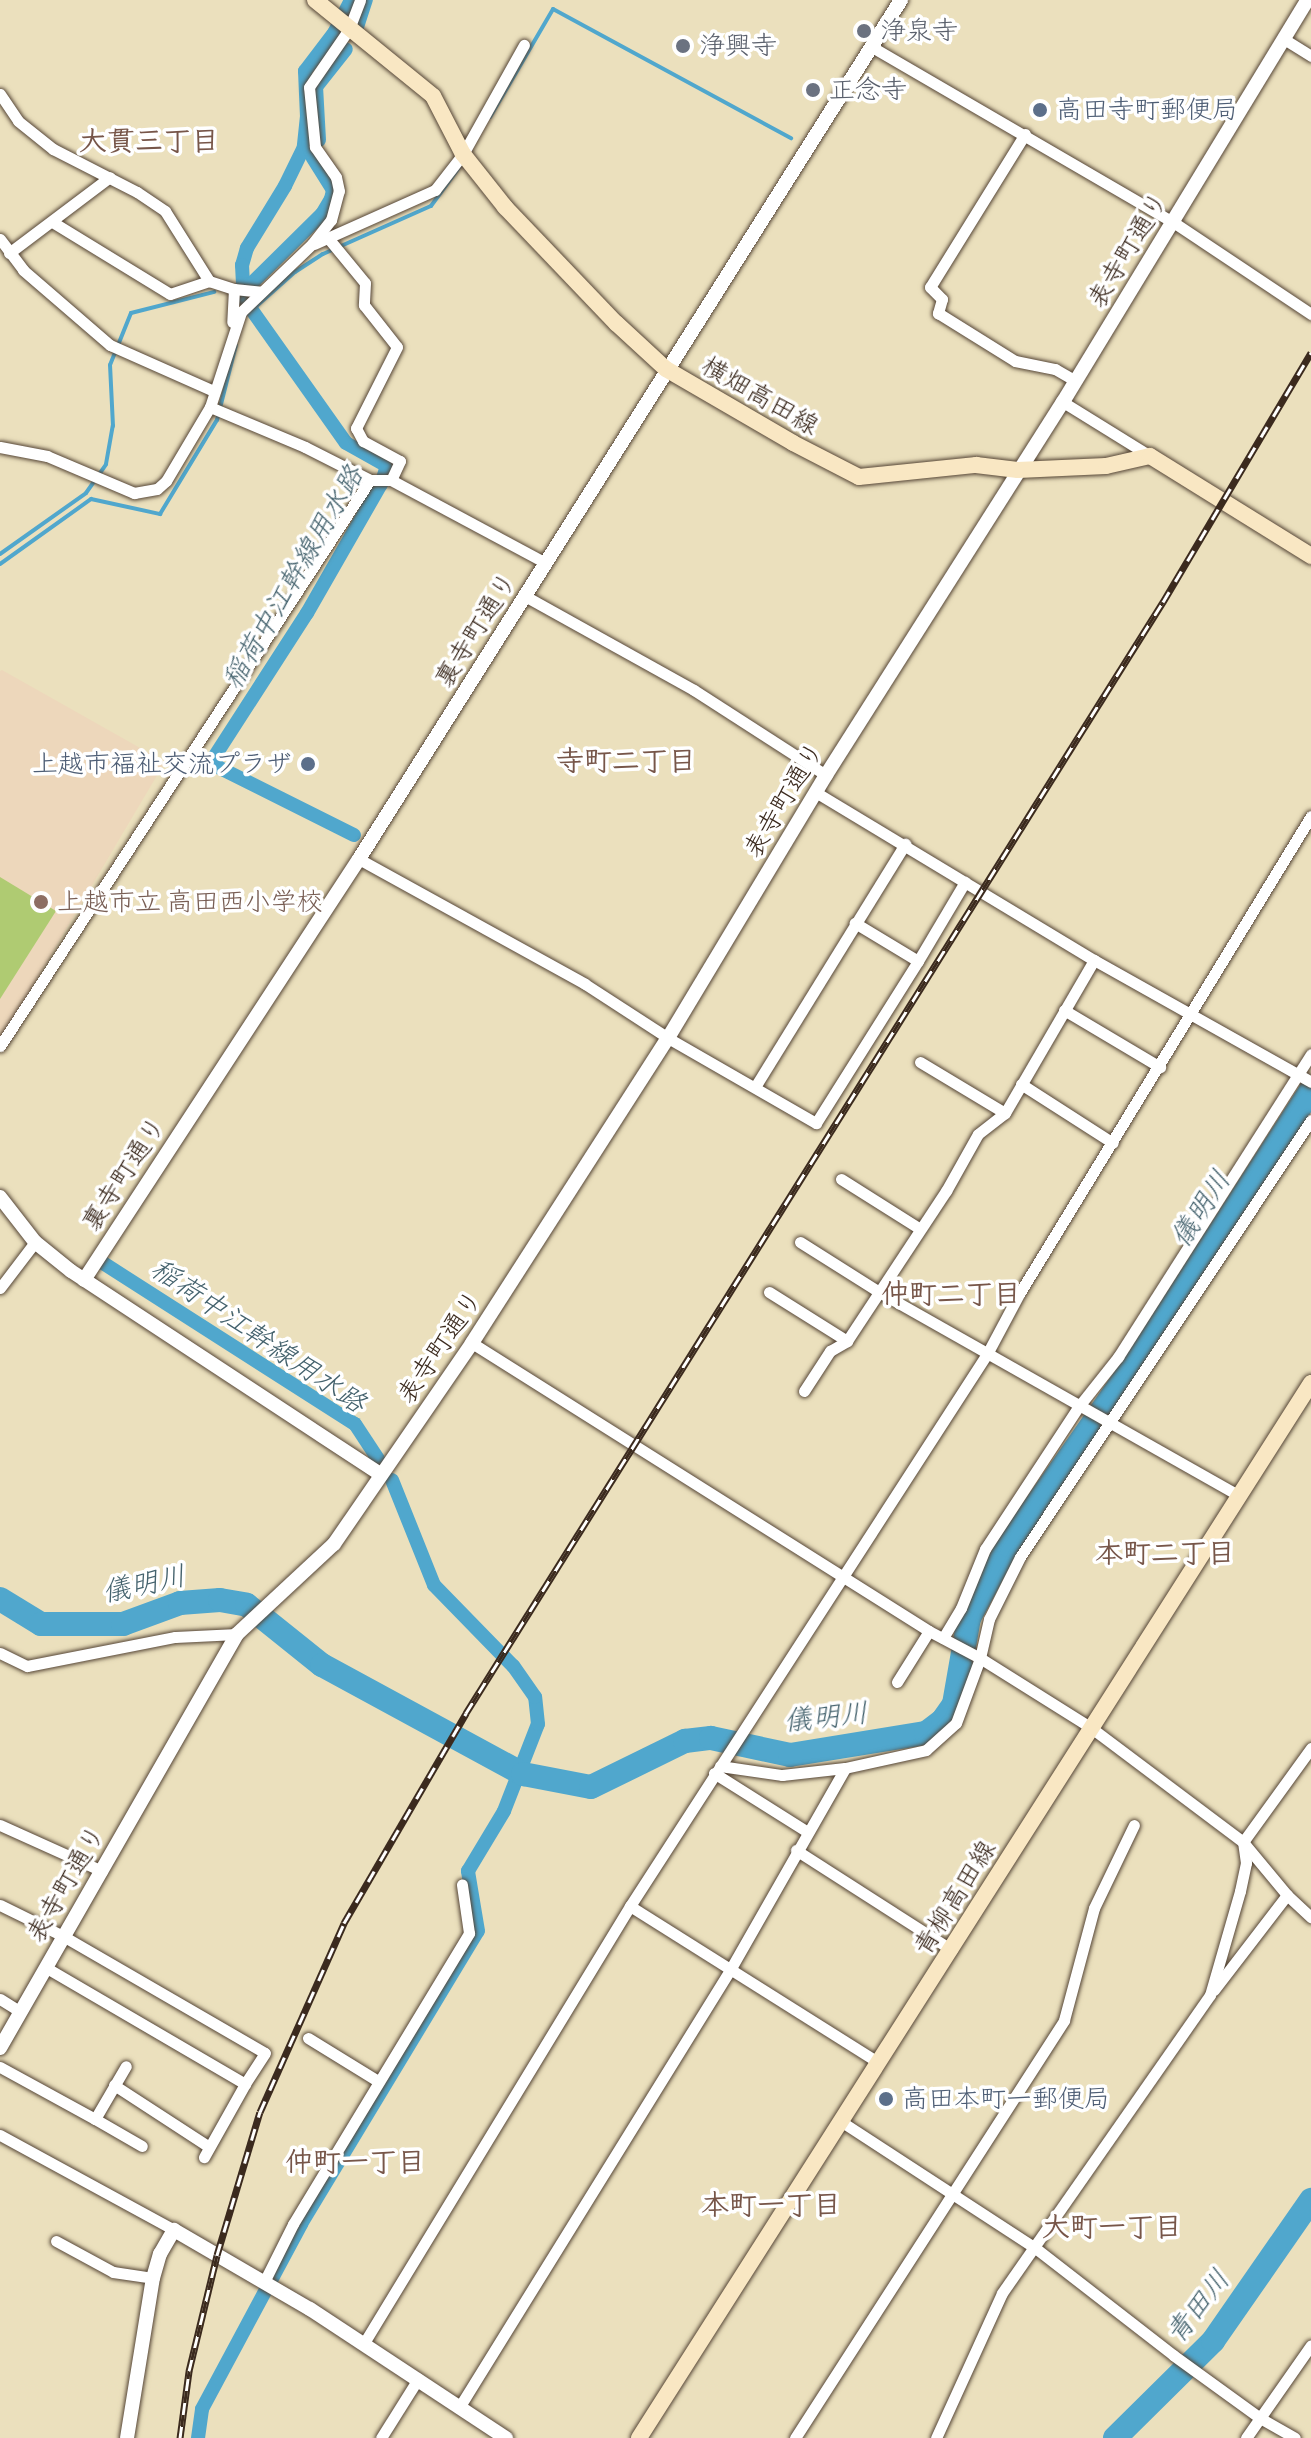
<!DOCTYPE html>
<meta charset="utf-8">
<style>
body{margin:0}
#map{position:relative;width:1311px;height:2438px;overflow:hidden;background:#ebe0bd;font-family:Itim,"Klee One",sans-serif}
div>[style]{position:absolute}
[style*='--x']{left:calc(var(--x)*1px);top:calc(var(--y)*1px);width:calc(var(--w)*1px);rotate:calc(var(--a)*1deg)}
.built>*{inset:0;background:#edd7bb}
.green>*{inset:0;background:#afcb72}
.stream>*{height:4px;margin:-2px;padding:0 2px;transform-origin:2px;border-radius:2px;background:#50a7cd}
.canal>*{height:14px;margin:-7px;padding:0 7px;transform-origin:7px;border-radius:7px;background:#50a7cd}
.river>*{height:24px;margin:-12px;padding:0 12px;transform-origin:12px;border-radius:12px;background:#50a7cd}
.roads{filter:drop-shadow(0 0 2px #554536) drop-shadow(0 0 2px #554536)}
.minor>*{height:11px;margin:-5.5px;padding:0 5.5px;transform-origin:5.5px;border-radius:5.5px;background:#fff}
.tertiary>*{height:14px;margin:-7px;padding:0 7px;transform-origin:7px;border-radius:7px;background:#fff}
.secondary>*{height:16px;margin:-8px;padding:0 8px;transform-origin:8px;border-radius:8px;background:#f9e7c3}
.rail>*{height:7px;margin-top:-3.5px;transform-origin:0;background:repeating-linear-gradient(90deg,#fff 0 12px,#3b2a1e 0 24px);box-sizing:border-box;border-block:2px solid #3b2a1e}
.dots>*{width:22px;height:22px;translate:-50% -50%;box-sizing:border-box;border:4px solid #fff;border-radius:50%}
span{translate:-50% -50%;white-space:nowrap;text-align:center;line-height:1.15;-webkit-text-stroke:7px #fff;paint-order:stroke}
.worship-label{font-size:26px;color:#5b616d}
.left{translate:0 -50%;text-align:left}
.service-label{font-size:26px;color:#4e5e75}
.right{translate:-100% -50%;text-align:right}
.street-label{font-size:26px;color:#3b2a1e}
.education-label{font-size:26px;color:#785e54}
.neighbourhood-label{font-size:28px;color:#775649;font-weight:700}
.water-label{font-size:28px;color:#44626d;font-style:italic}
</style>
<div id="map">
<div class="built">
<div style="clip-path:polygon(2px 670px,165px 762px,0 1041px,0 671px)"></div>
</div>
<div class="green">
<div style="clip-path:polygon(0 877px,56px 911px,0 999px)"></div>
</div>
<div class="stream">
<div style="--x:490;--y:117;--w:125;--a:-59.7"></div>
<div style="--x:553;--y:9;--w:271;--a:28.5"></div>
<div style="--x:251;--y:311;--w:59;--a:-41.6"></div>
<div style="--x:295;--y:272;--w:33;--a:-33"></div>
<div style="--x:323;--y:254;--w:118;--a:-24"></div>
<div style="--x:431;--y:206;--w:54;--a:-54"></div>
<div style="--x:0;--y:554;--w:105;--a:-35.3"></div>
<div style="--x:86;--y:493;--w:35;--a:-55"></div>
<div style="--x:106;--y:464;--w:39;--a:-80"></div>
<div style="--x:113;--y:426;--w:61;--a:-92.8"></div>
<div style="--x:110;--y:365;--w:56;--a:-68"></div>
<div style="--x:131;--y:313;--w:86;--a:-14.2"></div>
<div style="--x:0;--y:564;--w:112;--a:-35.5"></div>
<div style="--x:91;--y:499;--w:71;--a:12.3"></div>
<div style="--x:160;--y:514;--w:110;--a:-58.8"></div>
<div style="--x:217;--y:420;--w:77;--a:-75.8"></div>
</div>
<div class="canal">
<div style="--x:351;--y:0;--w:37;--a:117"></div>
<div style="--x:334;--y:33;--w:48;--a:127.3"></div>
<div style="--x:305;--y:71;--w:45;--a:87.5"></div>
<div style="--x:307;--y:116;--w:31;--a:96"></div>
<div style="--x:304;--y:147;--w:43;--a:116"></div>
<div style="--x:285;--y:186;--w:73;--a:121.5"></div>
<div style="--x:247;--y:248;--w:18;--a:106"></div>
<div style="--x:242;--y:265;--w:34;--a:87"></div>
<div style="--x:244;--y:299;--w:176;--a:54.7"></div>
<div style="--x:346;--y:443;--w:47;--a:29.3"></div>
<div style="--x:387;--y:466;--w:19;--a:108"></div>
<div style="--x:381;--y:484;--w:149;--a:119.8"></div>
<div style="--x:307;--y:613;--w:174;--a:122.8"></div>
<div style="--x:213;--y:759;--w:9;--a:58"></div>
<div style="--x:218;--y:767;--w:152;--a:26.6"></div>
<div style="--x:356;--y:30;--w:32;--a:-72"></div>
<div style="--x:319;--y:140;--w:53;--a:-93.2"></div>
<div style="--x:316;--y:87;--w:48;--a:-51.7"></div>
<div style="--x:250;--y:285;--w:101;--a:-44.6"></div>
<div style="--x:322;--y:214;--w:17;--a:-59"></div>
<div style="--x:331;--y:199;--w:9;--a:-77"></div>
<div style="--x:333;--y:190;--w:39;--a:-122"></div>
<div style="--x:103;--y:1263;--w:299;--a:32.6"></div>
<div style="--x:355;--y:1424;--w:42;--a:56.7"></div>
<div style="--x:198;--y:2438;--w:29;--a:-82"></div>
<div style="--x:202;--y:2409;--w:210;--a:-61.8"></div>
<div style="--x:301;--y:2224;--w:342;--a:-58.9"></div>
<div style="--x:478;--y:1931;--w:61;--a:-99.5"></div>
<div style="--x:468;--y:1871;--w:70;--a:-59"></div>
<div style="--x:504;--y:1811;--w:93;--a:-68.7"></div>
<div style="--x:538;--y:1724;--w:27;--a:-96"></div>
<div style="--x:535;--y:1697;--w:38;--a:-125"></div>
<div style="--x:513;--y:1666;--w:113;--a:-134.3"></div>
<div style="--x:434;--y:1585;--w:113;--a:-111.8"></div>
</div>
<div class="river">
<div style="--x:0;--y:1599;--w:48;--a:31.4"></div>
<div style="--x:41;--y:1624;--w:82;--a:0"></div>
<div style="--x:123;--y:1624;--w:61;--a:-20.2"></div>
<div style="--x:180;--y:1603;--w:40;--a:-4.3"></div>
<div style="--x:220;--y:1600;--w:27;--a:10"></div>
<div style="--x:247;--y:1605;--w:96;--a:38.7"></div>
<div style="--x:322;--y:1665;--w:229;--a:28.5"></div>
<div style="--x:523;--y:1774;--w:69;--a:10.8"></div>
<div style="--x:591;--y:1787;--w:105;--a:-26.1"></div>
<div style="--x:685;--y:1741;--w:26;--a:-7"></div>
<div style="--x:711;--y:1738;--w:81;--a:12.1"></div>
<div style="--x:790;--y:1755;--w:138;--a:-9.2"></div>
<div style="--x:926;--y:1733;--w:21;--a:-37"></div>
<div style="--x:943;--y:1720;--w:19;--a:-55"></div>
<div style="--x:954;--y:1704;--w:87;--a:-80.1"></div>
<div style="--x:969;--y:1618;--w:83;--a:-61.9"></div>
<div style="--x:1008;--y:1545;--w:226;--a:-55.1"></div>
<div style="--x:1137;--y:1360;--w:321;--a:-57.2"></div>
<div style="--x:1115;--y:2438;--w:138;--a:-44.7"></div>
<div style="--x:1213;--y:2341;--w:172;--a:-55.2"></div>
</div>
<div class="roads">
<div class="minor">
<div style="--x:1284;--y:39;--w:32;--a:32"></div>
<div style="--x:872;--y:47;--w:348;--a:30.2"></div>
<div style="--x:1173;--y:222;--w:166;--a:33.7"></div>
<div style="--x:0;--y:94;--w:32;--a:56"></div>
<div style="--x:18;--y:121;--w:45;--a:38.7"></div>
<div style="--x:53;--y:149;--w:94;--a:27.1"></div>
<div style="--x:137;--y:192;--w:34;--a:34"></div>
<div style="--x:165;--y:211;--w:83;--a:57.8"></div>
<div style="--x:209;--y:281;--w:41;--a:161.6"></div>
<div style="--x:170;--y:294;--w:136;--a:-148.5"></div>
<div style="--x:1025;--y:134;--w:180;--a:121.8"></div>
<div style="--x:930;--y:287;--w:17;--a:45"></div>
<div style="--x:942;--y:299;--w:15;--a:106"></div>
<div style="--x:938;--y:313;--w:91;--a:31.9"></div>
<div style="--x:1015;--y:361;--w:41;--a:11.3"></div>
<div style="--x:1055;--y:369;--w:24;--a:30"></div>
<div style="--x:328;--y:238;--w:58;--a:50.6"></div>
<div style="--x:365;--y:283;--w:22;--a:93"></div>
<div style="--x:364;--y:305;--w:53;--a:51.8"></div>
<div style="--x:397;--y:347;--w:91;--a:116.8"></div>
<div style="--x:356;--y:428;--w:15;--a:62"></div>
<div style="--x:363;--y:441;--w:42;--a:28.4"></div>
<div style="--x:400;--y:461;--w:21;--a:115"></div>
<div style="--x:0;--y:239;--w:39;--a:53"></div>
<div style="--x:23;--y:270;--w:115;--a:40.8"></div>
<div style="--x:110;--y:345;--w:114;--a:23.9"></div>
<div style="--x:314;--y:244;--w:133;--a:-24.1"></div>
<div style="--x:435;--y:190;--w:46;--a:-52.1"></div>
<div style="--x:463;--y:154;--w:125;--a:-60.8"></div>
<div style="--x:9;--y:253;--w:126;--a:-37"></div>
<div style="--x:209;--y:281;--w:26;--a:18"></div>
<div style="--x:234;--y:289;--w:33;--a:93"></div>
<div style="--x:234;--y:289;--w:27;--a:6"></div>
<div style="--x:1063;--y:402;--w:102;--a:31.8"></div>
<div style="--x:210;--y:407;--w:103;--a:22.8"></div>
<div style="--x:305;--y:447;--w:73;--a:26.9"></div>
<div style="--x:370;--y:480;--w:21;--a:0"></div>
<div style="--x:391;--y:480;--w:176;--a:28.2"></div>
<div style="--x:0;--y:447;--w:48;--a:10.8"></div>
<div style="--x:47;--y:456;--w:95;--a:23"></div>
<div style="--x:134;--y:493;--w:23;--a:-10"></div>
<div style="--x:157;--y:489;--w:12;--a:-42"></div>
<div style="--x:166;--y:481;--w:86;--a:-59.3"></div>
<div style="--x:210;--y:407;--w:100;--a:-71.9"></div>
<div style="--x:241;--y:312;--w:98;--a:-43.8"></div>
<div style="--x:312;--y:244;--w:31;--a:-52"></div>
<div style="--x:331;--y:220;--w:30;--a:-75"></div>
<div style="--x:339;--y:191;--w:14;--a:-102"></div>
<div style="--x:336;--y:177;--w:37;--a:-125"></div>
<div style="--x:315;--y:147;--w:60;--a:-95.7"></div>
<div style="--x:309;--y:87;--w:70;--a:-55.4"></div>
<div style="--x:349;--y:29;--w:31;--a:-69"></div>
<div style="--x:525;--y:596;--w:193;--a:29.1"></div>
<div style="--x:694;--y:690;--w:157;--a:32.8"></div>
<div style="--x:817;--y:793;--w:323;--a:31.1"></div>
<div style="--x:1094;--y:960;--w:249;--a:29.3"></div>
<div style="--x:359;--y:859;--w:258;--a:28.9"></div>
<div style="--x:585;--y:984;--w:99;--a:33"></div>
<div style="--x:668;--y:1038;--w:171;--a:29.9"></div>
<div style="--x:816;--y:1123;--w:191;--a:-57.8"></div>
<div style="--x:918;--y:961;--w:74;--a:-148.9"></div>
<div style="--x:918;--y:961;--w:92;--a:-59.3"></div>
<div style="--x:1064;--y:1010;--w:112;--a:30.7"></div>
<div style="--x:0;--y:1046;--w:676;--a:-56.83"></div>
<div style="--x:920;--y:1062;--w:99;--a:31"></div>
<div style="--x:1021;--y:1084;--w:109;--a:32.7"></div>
<div style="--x:755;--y:1087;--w:286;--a:-58.3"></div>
<div style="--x:841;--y:1179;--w:93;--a:32.3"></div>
<div style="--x:800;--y:1242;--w:93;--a:32.3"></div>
<div style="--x:879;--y:1292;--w:414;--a:29.5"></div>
<div style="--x:0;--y:1288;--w:58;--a:-52.7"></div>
<div style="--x:769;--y:1292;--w:92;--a:32.1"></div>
<div style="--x:472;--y:1343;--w:540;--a:32.22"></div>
<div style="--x:929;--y:1631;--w:58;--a:27.9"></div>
<div style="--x:980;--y:1658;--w:130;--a:32.1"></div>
<div style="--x:1090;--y:1727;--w:191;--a:36.9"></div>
<div style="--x:1243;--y:1842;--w:69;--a:50.3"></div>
<div style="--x:1287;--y:1895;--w:33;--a:43"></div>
<div style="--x:804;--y:1391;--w:48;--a:-57"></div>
<div style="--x:830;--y:1351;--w:20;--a:-30"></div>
<div style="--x:847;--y:1341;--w:180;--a:-56.6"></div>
<div style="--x:946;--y:1191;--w:65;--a:-60.7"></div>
<div style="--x:978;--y:1134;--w:34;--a:-38"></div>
<div style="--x:1005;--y:1113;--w:177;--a:-59.8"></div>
<div style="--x:943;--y:1638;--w:35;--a:-59"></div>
<div style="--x:961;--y:1608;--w:64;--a:-67.9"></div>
<div style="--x:985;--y:1549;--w:171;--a:-56.7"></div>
<div style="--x:1079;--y:1406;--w:63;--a:-51.5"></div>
<div style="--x:1118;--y:1357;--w:359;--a:-57.5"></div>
<div style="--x:0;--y:1653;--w:30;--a:26"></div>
<div style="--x:27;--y:1666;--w:151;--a:-11.1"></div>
<div style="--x:175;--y:1637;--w:62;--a:-2.8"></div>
<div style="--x:897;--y:1682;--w:60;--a:-57.9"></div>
<div style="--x:720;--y:1766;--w:63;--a:8.3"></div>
<div style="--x:782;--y:1775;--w:63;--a:-6.3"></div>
<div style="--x:845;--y:1768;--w:83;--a:-12.5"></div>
<div style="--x:926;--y:1750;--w:40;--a:-42"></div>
<div style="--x:956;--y:1723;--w:69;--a:-69.7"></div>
<div style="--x:980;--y:1658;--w:40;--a:-77"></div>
<div style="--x:989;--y:1619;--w:69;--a:-63.4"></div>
<div style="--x:1020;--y:1557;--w:525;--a:-56.34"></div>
<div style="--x:714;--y:1773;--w:109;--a:32.2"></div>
<div style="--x:0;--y:1825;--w:112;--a:24.3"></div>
<div style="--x:796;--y:1850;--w:185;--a:32.7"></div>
<div style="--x:0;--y:1905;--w:70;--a:26.2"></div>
<div style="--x:63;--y:1936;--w:233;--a:30.1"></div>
<div style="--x:265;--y:2053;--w:37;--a:123"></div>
<div style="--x:630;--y:1906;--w:294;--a:32.2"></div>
<div style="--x:45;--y:1967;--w:232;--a:30.3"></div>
<div style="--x:245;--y:2084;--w:84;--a:119.3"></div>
<div style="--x:1214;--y:1990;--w:120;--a:-52.5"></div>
<div style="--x:0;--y:1999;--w:22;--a:32"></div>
<div style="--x:308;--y:2038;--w:82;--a:31.6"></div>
<div style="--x:0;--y:2067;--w:108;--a:28.7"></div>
<div style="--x:95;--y:2119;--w:61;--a:-59.7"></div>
<div style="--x:114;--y:2085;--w:113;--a:33.1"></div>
<div style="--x:95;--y:2119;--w:54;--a:29.9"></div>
<div style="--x:842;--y:2122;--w:229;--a:33.1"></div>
<div style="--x:1034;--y:2247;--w:176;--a:37.8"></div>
<div style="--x:1173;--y:2355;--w:107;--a:35.9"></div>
<div style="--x:1260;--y:2418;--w:40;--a:29.7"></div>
<div style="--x:0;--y:2135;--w:198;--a:28.6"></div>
<div style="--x:56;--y:2241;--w:65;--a:28.5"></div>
<div style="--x:113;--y:2272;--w:40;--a:8.5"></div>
<div style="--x:264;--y:2282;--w:65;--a:-63.4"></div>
<div style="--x:293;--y:2224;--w:340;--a:-58.8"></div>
<div style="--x:469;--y:1933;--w:49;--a:-98.3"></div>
<div style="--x:364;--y:2343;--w:512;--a:-58.67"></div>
<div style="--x:630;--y:1906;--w:657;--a:-57.11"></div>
<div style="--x:987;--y:1354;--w:68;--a:-61.9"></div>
<div style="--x:1019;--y:1294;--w:560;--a:-58.58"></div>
<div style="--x:460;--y:2406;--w:513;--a:-58.23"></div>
<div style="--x:730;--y:1970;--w:232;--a:-60.3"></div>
<div style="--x:381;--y:2438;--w:70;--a:-57.9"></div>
<div style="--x:795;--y:2438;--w:497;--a:-57.2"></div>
<div style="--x:1064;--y:2020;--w:116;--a:-75"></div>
<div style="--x:1094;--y:1908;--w:92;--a:-64.3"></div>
<div style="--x:936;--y:2438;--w:159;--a:-65.5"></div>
<div style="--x:1002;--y:2293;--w:363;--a:-55.1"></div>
<div style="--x:1210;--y:1995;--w:108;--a:-73.9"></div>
<div style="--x:1240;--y:1891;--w:29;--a:-78"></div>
<div style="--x:1246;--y:1863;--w:21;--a:-98"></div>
<div style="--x:1243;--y:1842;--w:116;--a:-54.1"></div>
<div style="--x:1246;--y:2438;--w:113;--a:-55"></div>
</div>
<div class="tertiary">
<div style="--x:0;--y:1197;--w:57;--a:52.1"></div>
<div style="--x:35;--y:1242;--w:46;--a:38.9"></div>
<div style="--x:71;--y:1271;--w:371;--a:33.3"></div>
<div style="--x:84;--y:1280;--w:503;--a:-56.85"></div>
<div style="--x:359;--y:859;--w:1016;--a:-57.75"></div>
<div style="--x:0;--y:2048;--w:477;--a:-60.2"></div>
<div style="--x:237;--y:1634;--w:132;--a:-42.9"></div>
<div style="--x:334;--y:1544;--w:244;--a:-55.5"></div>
<div style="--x:472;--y:1343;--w:363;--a:-57.3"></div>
<div style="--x:668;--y:1038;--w:307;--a:-59"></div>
<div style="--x:826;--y:775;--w:442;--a:-57.6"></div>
<div style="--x:1063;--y:402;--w:470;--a:-58.7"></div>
<div style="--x:127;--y:2438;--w:162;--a:-80.8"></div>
<div style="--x:153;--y:2278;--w:25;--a:-74"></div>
<div style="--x:160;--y:2254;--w:28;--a:-60"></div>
<div style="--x:174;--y:2230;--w:157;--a:30.2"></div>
<div style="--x:310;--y:2309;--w:235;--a:33.4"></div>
</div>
<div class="secondary">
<div style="--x:315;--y:0;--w:152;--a:39.1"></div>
<div style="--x:433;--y:96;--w:65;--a:62.7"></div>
<div style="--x:463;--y:154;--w:68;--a:51.6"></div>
<div style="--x:505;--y:207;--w:161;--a:46.3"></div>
<div style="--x:616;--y:323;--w:68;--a:42.6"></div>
<div style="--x:666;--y:369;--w:147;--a:30.2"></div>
<div style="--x:793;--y:443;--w:74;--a:27.3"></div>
<div style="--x:859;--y:477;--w:118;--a:-5.9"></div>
<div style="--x:976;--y:465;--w:42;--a:6.8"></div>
<div style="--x:1018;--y:470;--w:88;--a:-2.6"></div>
<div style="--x:1106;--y:466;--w:45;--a:-12.8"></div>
<div style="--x:1150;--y:456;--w:190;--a:31.8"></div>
<div style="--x:639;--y:2438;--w:1251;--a:-57.5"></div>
</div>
</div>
<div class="rail">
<div style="--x:180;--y:2438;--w:68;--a:-82.3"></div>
<div style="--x:189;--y:2371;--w:119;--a:-76.4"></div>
<div style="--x:217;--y:2255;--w:149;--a:-73.3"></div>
<div style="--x:260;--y:2112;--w:207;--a:-66"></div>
<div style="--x:344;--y:1923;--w:243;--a:-59.8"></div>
<div style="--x:466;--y:1713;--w:1312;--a:-57.9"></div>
<div style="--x:1163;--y:602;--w:290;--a:-59.3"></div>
</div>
<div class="dots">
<div style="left:864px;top:31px;background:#6b7280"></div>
<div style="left:683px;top:46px;background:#6b7280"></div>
<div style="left:813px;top:90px;background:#6b7280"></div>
<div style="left:1040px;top:110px;background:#5c6f8a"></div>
<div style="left:308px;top:764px;background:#5c6f8a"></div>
<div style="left:41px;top:902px;background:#8d6e63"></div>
<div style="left:886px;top:2099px;background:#5c6f8a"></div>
</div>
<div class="worship-label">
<span class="left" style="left:880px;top:31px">浄泉寺</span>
<span class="left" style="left:699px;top:46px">浄興寺</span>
<span class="left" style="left:829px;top:90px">正念寺</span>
</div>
<div class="service-label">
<span class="left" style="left:1056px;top:110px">高田寺町郵便局</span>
<span class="right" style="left:292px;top:764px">上越市福祉交流プラザ</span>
<span class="left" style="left:902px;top:2099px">高田本町一郵便局</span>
</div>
<div class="street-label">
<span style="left:1128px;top:250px;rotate:-59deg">表寺町通り</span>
<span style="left:760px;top:396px;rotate:30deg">横畑高田線</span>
<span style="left:476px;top:630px;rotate:-58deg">裏寺町通り</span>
<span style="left:784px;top:800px;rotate:-59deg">表寺町通り</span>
<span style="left:124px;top:1174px;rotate:-57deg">裏寺町通り</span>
<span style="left:440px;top:1347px;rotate:-56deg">表寺町通り</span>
<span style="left:66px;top:1884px;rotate:-60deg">表寺町通り</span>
<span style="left:955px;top:1898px;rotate:-58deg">青柳高田線</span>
</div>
<div class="education-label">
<span class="left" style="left:57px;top:902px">上越市立 高田西小学校</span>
</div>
<div class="neighbourhood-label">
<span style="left:149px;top:140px">大貫三丁目</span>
<span style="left:626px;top:760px">寺町二丁目</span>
<span style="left:951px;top:1293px">仲町二丁目</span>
<span style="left:1165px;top:1552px">本町二丁目</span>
<span style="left:355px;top:2161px">仲町一丁目</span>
<span style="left:771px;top:2204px">本町一丁目</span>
<span style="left:1112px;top:2226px">大町一丁目</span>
</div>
<div class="water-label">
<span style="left:292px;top:577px;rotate:-60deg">稲荷中江幹線用水路</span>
<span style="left:1200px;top:1208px;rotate:-57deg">儀明川</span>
<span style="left:259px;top:1335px;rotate:34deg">稲荷中江幹線用水路</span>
<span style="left:144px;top:1583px;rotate:-12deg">儀明川</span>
<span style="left:826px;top:1716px;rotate:-6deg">儀明川</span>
<span style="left:1197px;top:2306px;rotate:-52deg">青田川</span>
</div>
</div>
